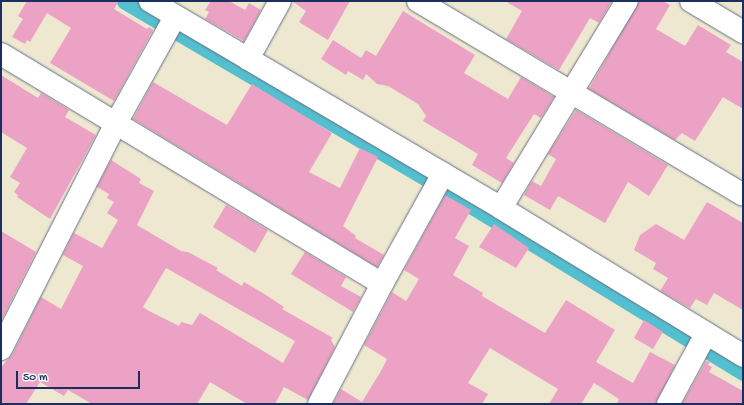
<!DOCTYPE html>
<style>
body{margin:0}
#map{position:relative;width:744px;height:405px;overflow:hidden;background:#eee8d0;font-family:"Gochi Hand",sans-serif}
div>[style]{position:absolute}
[style*='--x']{left:calc(var(--x)*1px);top:calc(var(--y)*1px);width:calc(var(--w)*1px);rotate:calc(var(--a)*1deg)}
.canal>*{height:17px;margin:-8.5px;padding:0 8.5px;transform-origin:8.5px;border-radius:8.5px;background:#54bfcf}
.building>*{inset:0;background:#eba2c5}
.roads{filter:drop-shadow(0 0 1px #657086) drop-shadow(0 0 1px #657086)}
.minor>*{height:22px;margin:-11px;padding:0 11px;transform-origin:11px;border-radius:11px;background:#fff}
span{translate:-50% -50%;white-space:nowrap;text-align:center;line-height:1.15;-webkit-text-stroke:3px #f6f6f2;paint-order:stroke}
.frame{position:absolute;inset:0;border:2px solid #1b2f5e;pointer-events:none}
.scale{position:absolute;left:16px;top:371px;width:124px;height:18px;box-sizing:border-box;border:2px solid #1b2f5e;border-top:0;padding-left:5px;font-size:12px;line-height:14px;white-space:nowrap;color:#1b2f5e;-webkit-text-stroke:3px #f6f6f2;paint-order:stroke}
</style>
<div id="map">
<div class="canal">
<div style="--x:125;--y:1;--w:352;--a:30.4"></div>
<div style="--x:443;--y:188;--w:352;--a:31.5"></div>
</div>
<div class="building">
<div style="clip-path:polygon(27px 1px,119px 1px,114px 9px,147px 29px,149px 27px,153px 30px,114px 101px,50px 63px,71px 28px,47px 13px,30px 42px,27px 40px,25px 44px,12px 37px,23px 19px,18px 16px)"></div>
<div style="clip-path:polygon(211px 1px,229px 1px,245px 10px,249px 3px,261px 10px,244px 41px,205px 19px,209px 12px,205px 10px)"></div>
<div style="clip-path:polygon(292px 1px,350px 1px,328px 40px,299px 22px,306px 11px)"></div>
<div style="clip-path:polygon(505px 1px,612px 1px,599px 23px,590px 18px,559px 70px,506px 39px,522px 11px)"></div>
<div style="clip-path:polygon(639px 1px,663px 1px,670px 5px,656px 29px,685px 46px,698px 25px,731px 45px,726px 52px,743px 62px,743px 109px,723px 97px,695px 141px,682px 133px,675px 140px,589px 89px)"></div>
<div style="clip-path:polygon(403px 11px,475px 55px,464px 73px,508px 99px,521px 77px,554px 97px,541px 118px,534px 114px,506px 158px,514px 163px,502px 183px,472px 165px,478px 154px,423px 121px,426px 116px,418px 104px,388px 86px,377px 84px,366px 74px,363px 80px,348px 71px,346px 75px,321px 59px,333px 40px,361px 58px,366px 50px,376px 56px)"></div>
<div style="clip-path:polygon(1px 75px,38px 98px,41px 93px,69px 110px,65px 117px,96px 135px,50px 219px,17px 197px,18px 195px,14px 192px,20px 183px,10px 177px,27px 148px,1px 132px)"></div>
<div style="clip-path:polygon(153px 82px,227px 125px,252px 84px,332px 133px,309px 172px,340px 188px,360px 148px,378px 157px,343px 226px,356px 236px,355px 238px,384px 255px,377px 267px,133px 119px)"></div>
<div style="clip-path:polygon(576px 110px,668px 165px,649px 196px,628px 182px,605px 223px,558px 196px,550px 210px,524px 195px,532px 181px,541px 186px,556px 159px,548px 154px)"></div>
<div style="clip-path:polygon(evenodd,111px 160px,141px 179px,139px 183px,154px 191px,137px 225px,181px 251px,188px 252px,218px 268px,216px 270px,242px 286px,244px 282px,266px 295px,284px 307px,282px 309px,333px 338px,331px 340px,335px 347px,308px 400px,284px 387px,275px 404px,247px 404px,210px 382px,197px 404px,92px 404px,68px 390px,64px 396px,40px 382px,26px 404px,1px 404px,1px 367px,12px 355px,41px 297px,61px 309px,83px 266px,63px 255px,74px 233px,102px 248px,118px 220px,107px 213px,114px 202px,107px 198px,109px 194px,97px 187px,111px 160px,166px 268px,295px 341px,283px 363px,200px 313px,192px 325px,181px 322px,179px 326px,149px 311px,143px 307px,166px 268px)"></div>
<div style="clip-path:polygon(445px 195px,471px 210px,455px 238px,469px 246px,453px 275px,483px 293px,482px 296px,545px 333px,566px 300px,615px 330px,596px 362px,633px 383px,650px 352px,675px 365px,656px 404px,617px 404px,619px 399px,594px 383px,581px 404px,549px 404px,558px 389px,490px 348px,468px 383px,488px 394px,482px 404px,333px 404px,341px 389px,362px 402px,381px 371px,387px 359px,364px 345px,392px 292px,406px 301px,419px 279px,404px 270px)"></div>
<div style="clip-path:polygon(707px 202px,743px 223px,743px 310px,714px 293px,707px 305px,696px 299px,690px 308px,660px 291px,668px 278px,653px 269px,656px 263px,634px 250px,640px 235px,656px 224px,684px 240px)"></div>
<div style="clip-path:polygon(226px 205px,268px 230px,255px 253px,213px 227px)"></div>
<div style="clip-path:polygon(494px 224px,529px 248px,516px 268px,479px 247px)"></div>
<div style="clip-path:polygon(1px 231px,36px 252px,1px 321px)"></div>
<div style="clip-path:polygon(305px 252px,346px 277px,341px 286px,361px 297px,353px 312px,291px 274px)"></div>
<div style="clip-path:polygon(644px 320px,663px 332px,653px 349px,634px 338px)"></div>
<div style="clip-path:polygon(706px 361px,710px 362px,708px 365px,712px 367px,709px 372px,743px 391px,743px 404px,682px 404px)"></div>
</div>
<div class="roads">
<div class="minor">
<div style="--x:150;--y:1;--w:407;--a:30.5"></div>
<div style="--x:501;--y:208;--w:284;--a:31.4"></div>
<div style="--x:418;--y:1;--w:378;--a:30.8"></div>
<div style="--x:691;--y:1;--w:61;--a:30.8"></div>
<div style="--x:1;--y:54;--w:445;--a:31.1"></div>
<div style="--x:248;--y:59;--w:66;--a:-61.1"></div>
<div style="--x:501;--y:208;--w:242;--a:-58.7"></div>
<div style="--x:1;--y:349;--w:254;--a:-63"></div>
<div style="--x:116;--y:123;--w:121;--a:-60.9"></div>
<div style="--x:319;--y:404;--w:136;--a:-62.3"></div>
<div style="--x:382;--y:284;--w:126;--a:-61"></div>
<div style="--x:668;--y:404;--w:80;--a:-61.5"></div>
</div>
</div>
<div class="frame"></div>
<div class="scale">50 m</div>
</div>
